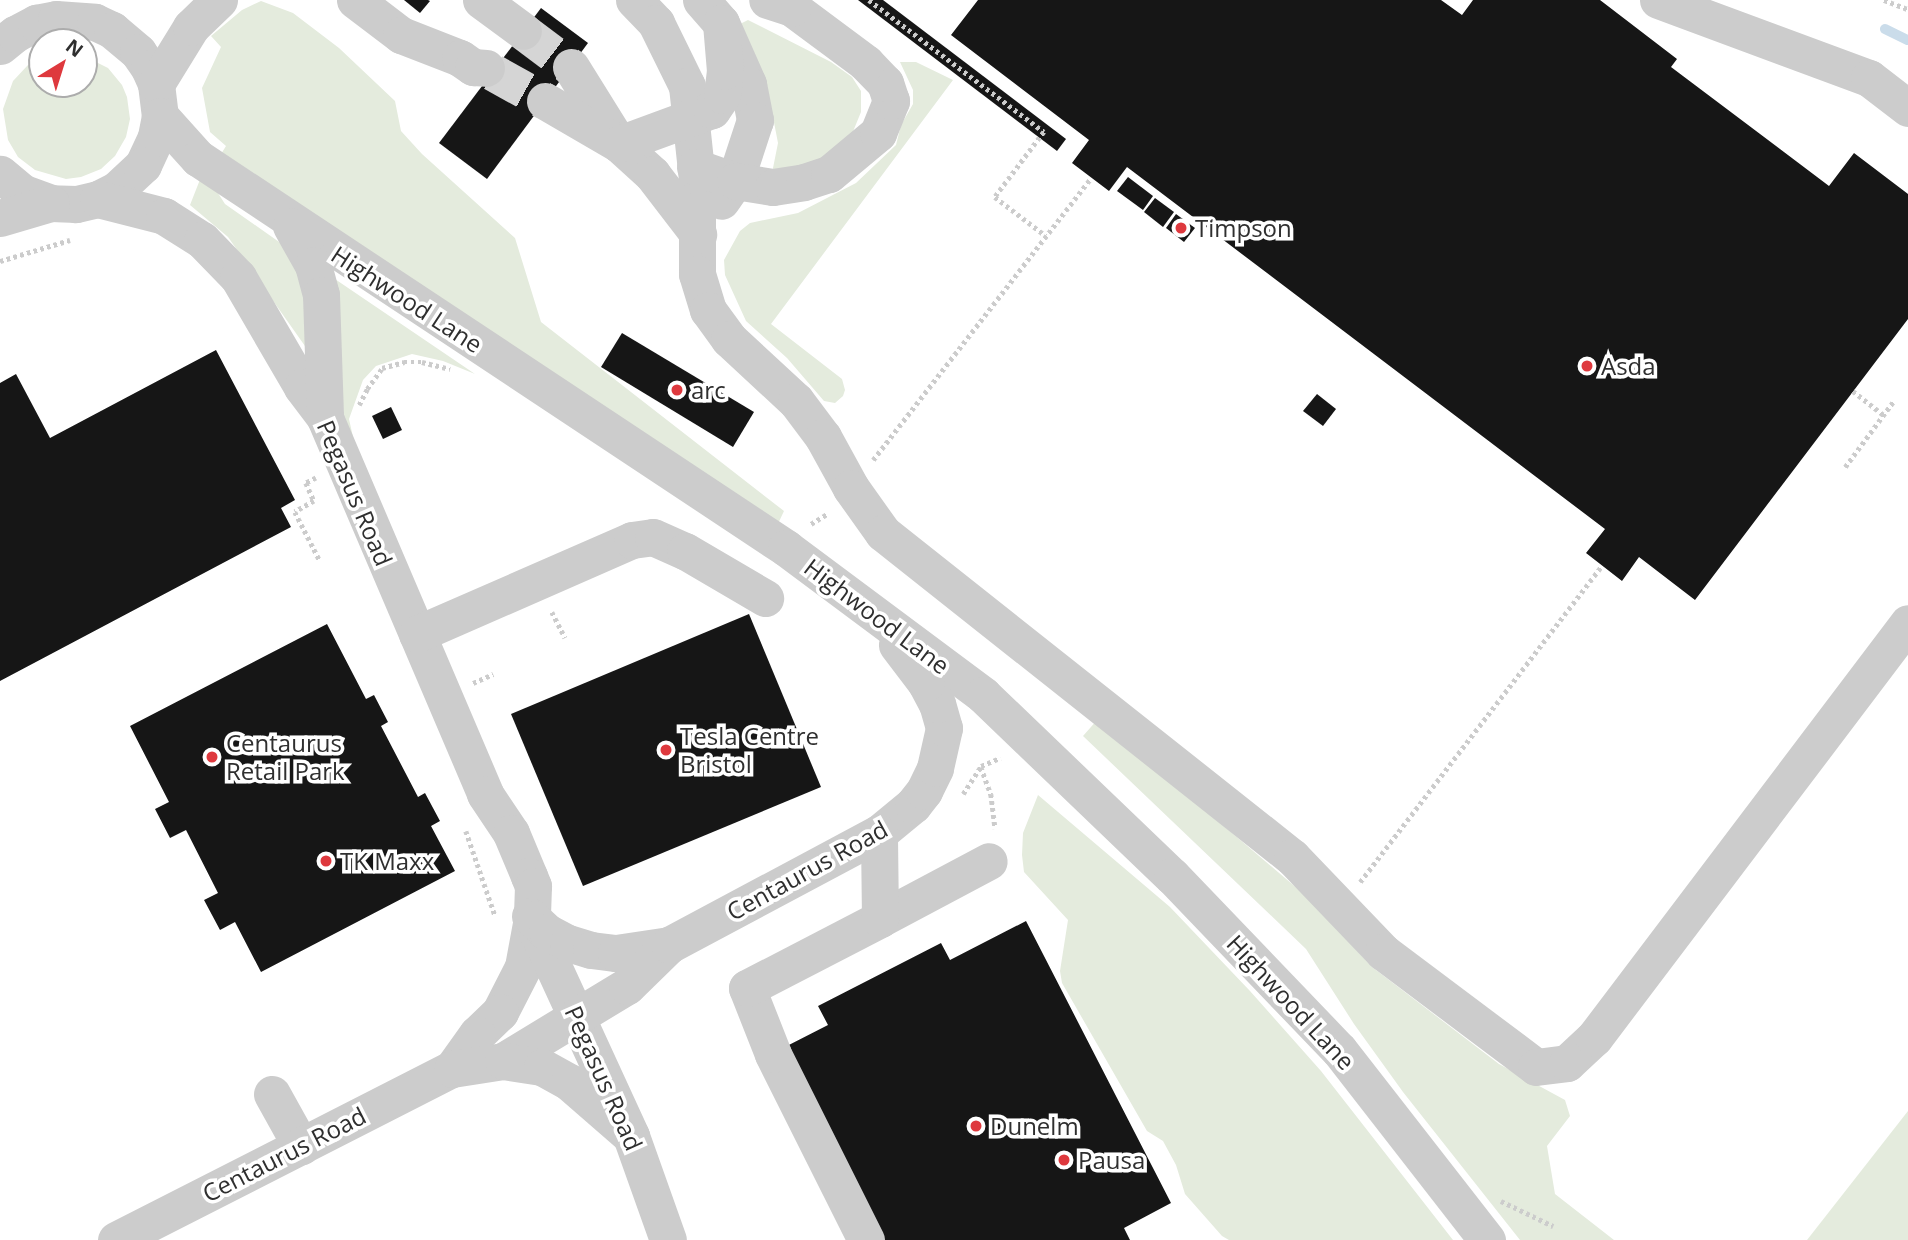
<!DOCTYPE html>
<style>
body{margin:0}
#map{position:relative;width:1908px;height:1240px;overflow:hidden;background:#fff;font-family:"Open Sans",sans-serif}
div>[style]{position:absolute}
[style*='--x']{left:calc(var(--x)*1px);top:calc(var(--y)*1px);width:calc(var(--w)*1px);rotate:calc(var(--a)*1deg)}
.green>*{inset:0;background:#e4ebdd}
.stream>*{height:10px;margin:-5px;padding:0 5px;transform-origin:5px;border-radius:5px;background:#cadcea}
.building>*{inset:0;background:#161616}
.minor-tunnel>*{height:37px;margin-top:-18.5px;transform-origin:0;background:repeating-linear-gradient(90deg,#d5d5d5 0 37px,transparent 0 55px)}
.path>*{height:4.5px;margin-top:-2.25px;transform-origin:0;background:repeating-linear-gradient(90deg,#ccc 0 3.5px,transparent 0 7px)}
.minor>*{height:37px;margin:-18.5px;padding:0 18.5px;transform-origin:18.5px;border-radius:18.5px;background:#ccc}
.dots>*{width:19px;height:19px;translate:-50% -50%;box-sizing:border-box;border:4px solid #fff;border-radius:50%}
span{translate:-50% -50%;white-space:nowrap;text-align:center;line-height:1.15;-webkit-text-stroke:7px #fff;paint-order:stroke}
.poi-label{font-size:24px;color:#2f2f2f}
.left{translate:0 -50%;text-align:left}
.street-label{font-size:24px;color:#2f2f2f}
.north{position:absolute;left:28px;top:28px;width:70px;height:70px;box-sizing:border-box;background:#fff;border:2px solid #acacac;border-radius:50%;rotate:38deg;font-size:19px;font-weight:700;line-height:28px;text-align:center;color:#2f2f2f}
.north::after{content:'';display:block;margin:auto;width:24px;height:32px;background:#de393e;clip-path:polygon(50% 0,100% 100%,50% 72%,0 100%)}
</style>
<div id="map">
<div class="green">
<div style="clip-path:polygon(261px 1px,293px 13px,339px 48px,395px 101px,401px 131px,422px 154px,515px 238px,541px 322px,784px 511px,776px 528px,218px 159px,226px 146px,210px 132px,202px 88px,221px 47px,211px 36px,242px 10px)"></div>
<div style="clip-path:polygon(748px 20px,831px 62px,852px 77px,861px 91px,861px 112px,852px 134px,831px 153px,802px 168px,775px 174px,773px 168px,778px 143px,771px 107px,755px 55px,740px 24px)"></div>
<div style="clip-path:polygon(84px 56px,108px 68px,122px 85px,127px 97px,130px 119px,126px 137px,115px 156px,101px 169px,81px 177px,66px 179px,35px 170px,18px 157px,8px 140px,3px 109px,13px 81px,28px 65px,42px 58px,42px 84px,84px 84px)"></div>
<div style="clip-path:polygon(900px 62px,916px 62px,953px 80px,771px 324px,842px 379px,845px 390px,843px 396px,835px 403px,824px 401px,787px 358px,746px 321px,725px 275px,724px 260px,740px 231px,750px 223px,798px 213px,856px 183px,896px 145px,901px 125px,913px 104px,913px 90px)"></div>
<div style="clip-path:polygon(201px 177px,214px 187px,225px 204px,282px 244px,307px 285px,312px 356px,228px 237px,190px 205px)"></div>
<div style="clip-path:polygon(329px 275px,475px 374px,443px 361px,412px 354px,376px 366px,363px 380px,349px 419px,355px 446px,342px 413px)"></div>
<div style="clip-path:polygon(1098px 719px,1312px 901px,1372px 967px,1499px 1064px,1565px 1100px,1570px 1116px,1547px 1146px,1555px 1194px,1614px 1240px,1520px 1240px,1403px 1092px,1354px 1024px,1306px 949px,1083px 736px)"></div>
<div style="clip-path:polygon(1038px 795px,1170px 907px,1250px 991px,1321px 1071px,1453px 1240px,1229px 1240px,1222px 1236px,1185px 1194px,1176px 1165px,1163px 1141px,1147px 1131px,1062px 983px,1060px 971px,1068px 920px,1024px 872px,1022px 855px,1023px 833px)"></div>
<div style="clip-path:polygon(1908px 1111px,1908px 1240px,1807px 1240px)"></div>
</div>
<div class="stream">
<div style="--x:1885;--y:29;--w:25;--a:26"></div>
</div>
<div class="building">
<div style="clip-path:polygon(404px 0,428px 0,430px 1px,420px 13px)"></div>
<div style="clip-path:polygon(858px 0,883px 0,1066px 139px,1057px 151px)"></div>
<div style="clip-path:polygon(978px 0,1441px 0,1462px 15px,1473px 0,1600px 0,1677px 59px,1671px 67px,1829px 186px,1854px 153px,1908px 194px,1908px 319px,1695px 600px,1639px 557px,1622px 581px,1586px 553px,1605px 529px,1127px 167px,1109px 191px,1072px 163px,1089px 140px,951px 35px)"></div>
<div style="clip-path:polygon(541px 8px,588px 43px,487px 179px,439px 143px)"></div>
<div style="clip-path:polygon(1128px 177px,1153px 196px,1143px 210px,1117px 191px)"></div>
<div style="clip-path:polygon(1155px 198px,1174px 212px,1163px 227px,1144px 212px)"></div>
<div style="clip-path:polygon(1176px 214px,1195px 228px,1184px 242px,1166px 228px)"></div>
<div style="clip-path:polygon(622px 333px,754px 412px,733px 447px,601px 367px)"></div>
<div style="clip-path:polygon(216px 350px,295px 500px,281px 508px,291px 527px,0 681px,0 383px,16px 374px,50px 438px)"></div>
<div style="clip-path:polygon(1317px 394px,1336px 409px,1323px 426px,1303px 411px)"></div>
<div style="clip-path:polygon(391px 407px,402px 430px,383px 439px,372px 416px)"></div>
<div style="clip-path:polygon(749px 614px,821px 787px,583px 886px,511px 714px)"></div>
<div style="clip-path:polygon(327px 624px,366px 699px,374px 695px,388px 722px,381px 726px,418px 797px,425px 793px,440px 821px,431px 826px,455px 871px,261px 972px,235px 922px,220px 930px,204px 900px,218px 893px,186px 830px,170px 838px,155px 809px,169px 802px,130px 726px)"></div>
<div style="clip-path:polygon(1026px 921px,1171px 1203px,1124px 1228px,1130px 1240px,880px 1240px,781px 1049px,828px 1025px,818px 1006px,941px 943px,950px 960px)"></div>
</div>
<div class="minor-tunnel">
<div style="--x:523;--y:31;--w:60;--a:36.9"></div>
<div style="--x:493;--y:72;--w:60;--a:29.1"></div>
</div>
<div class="path">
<div style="--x:869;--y:0;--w:219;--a:37"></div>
<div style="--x:1044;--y:132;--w:81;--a:127"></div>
<div style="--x:995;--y:197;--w:64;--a:37.4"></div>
<div style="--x:1884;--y:0;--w:26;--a:21"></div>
<div style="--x:0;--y:261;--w:73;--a:-16.7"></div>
<div style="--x:1853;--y:391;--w:39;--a:38"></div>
<div style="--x:359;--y:405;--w:18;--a:-63"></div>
<div style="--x:367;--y:389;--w:26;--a:-54"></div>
<div style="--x:382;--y:368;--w:23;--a:-15"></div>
<div style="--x:404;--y:362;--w:18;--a:0"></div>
<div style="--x:422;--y:362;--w:29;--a:14"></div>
<div style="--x:873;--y:460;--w:356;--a:-52.3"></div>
<div style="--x:1845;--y:467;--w:81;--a:-53.6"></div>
<div style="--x:316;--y:478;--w:11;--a:153"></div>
<div style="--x:306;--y:483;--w:20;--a:66"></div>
<div style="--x:314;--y:501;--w:22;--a:150"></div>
<div style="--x:295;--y:512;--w:53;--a:62.9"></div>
<div style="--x:811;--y:524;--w:19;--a:-32"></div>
<div style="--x:552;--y:612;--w:29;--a:63"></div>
<div style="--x:473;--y:683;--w:22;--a:-24"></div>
<div style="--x:981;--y:767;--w:29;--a:70"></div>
<div style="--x:991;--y:794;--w:35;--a:83"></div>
<div style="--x:963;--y:794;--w:33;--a:-57"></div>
<div style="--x:981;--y:766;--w:21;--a:-23"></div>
<div style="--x:466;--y:831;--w:89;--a:71"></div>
<div style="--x:1360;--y:882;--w:398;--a:-52.6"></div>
<div style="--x:1501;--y:1201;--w:58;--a:25.7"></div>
</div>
<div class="minor">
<div style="--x:355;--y:0;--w:58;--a:37.3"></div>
<div style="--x:401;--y:35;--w:63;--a:21.3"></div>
<div style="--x:460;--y:58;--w:16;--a:35"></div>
<div style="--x:473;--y:67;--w:13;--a:4"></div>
<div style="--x:481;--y:0;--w:52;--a:36.4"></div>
<div style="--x:634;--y:0;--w:32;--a:46"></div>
<div style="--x:656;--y:23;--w:70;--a:63.8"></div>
<div style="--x:687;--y:86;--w:94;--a:83.9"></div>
<div style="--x:697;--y:179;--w:95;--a:90"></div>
<div style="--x:697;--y:274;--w:38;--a:73"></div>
<div style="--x:708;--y:310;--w:36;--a:54"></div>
<div style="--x:729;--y:339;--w:91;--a:42.8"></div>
<div style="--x:796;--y:401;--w:45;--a:53.1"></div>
<div style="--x:823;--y:437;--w:58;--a:61.2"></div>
<div style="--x:851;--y:488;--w:55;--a:54.6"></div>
<div style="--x:883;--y:533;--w:522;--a:38.39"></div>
<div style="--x:1292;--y:857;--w:132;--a:46.2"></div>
<div style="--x:1383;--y:952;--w:191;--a:36.9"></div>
<div style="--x:1536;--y:1067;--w:31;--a:-7"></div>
<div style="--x:1567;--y:1063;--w:37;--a:-43"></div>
<div style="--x:1594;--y:1038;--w:520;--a:-52.89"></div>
<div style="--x:701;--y:0;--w:30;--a:49"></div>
<div style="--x:721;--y:23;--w:67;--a:66.1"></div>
<div style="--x:748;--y:84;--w:37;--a:79"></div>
<div style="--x:755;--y:120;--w:64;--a:108.2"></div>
<div style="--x:735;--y:181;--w:24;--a:125"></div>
<div style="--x:1658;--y:0;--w:225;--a:20.3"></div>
<div style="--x:1869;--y:78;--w:49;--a:37.6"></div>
<div style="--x:0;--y:46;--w:19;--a:-39"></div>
<div style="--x:15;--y:34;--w:24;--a:-28"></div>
<div style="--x:36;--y:23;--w:20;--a:-11"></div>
<div style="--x:56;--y:19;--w:39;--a:4"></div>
<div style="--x:95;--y:22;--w:19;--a:25"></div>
<div style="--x:112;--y:30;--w:34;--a:40"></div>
<div style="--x:138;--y:52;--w:19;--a:55"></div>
<div style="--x:149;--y:68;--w:17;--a:66"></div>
<div style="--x:156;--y:84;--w:32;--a:83"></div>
<div style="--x:160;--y:116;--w:21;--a:101"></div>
<div style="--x:156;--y:137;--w:31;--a:115"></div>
<div style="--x:143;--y:165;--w:37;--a:137"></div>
<div style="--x:116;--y:190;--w:20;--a:153"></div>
<div style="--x:98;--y:199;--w:23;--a:167"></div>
<div style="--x:76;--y:204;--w:25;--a:-178"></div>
<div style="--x:51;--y:203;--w:30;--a:-160"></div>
<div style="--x:23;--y:193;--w:30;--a:-140"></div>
<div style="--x:571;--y:67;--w:91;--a:58.1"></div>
<div style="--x:619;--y:144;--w:45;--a:42.3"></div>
<div style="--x:652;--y:174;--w:76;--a:52.5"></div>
<div style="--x:156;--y:84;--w:67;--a:-58.4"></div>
<div style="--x:191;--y:27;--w:39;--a:-44"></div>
<div style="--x:545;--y:101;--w:86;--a:30.2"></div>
<div style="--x:619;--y:144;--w:99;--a:-20.1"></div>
<div style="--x:712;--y:110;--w:18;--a:-56"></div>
<div style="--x:722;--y:95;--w:24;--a:-83"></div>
<div style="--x:725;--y:71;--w:48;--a:-94.8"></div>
<div style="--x:160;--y:116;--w:57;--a:47.9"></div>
<div style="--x:198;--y:158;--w:706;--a:33.55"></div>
<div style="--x:786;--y:548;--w:246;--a:36.7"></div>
<div style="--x:983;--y:695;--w:262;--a:43.8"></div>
<div style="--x:1172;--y:876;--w:241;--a:46.2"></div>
<div style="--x:1339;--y:1050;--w:241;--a:52.1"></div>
<div style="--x:695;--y:167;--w:42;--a:19.3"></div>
<div style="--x:735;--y:181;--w:38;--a:9"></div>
<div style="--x:773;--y:187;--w:31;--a:-9"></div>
<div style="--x:804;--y:182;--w:26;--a:-18"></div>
<div style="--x:829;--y:174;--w:64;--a:-39.9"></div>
<div style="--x:878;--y:133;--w:35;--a:-68"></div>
<div style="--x:891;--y:101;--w:19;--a:-108"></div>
<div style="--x:885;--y:83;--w:28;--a:-134"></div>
<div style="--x:866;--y:63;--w:92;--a:-143.4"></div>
<div style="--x:792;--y:8;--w:26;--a:-162"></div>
<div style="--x:98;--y:199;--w:68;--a:14.4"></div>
<div style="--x:164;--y:216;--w:45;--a:32.3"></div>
<div style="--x:202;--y:240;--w:52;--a:45.8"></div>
<div style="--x:238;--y:277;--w:127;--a:59.8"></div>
<div style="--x:302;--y:387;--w:39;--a:53"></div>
<div style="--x:325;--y:418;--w:409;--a:66.9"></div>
<div style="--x:485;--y:794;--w:47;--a:56.3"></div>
<div style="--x:511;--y:833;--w:47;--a:67.3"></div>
<div style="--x:529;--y:876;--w:11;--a:68"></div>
<div style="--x:533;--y:886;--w:32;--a:92"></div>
<div style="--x:532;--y:918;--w:50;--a:100.4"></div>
<div style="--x:523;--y:967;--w:51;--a:117.1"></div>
<div style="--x:500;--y:1012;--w:32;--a:136"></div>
<div style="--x:477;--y:1034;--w:43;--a:125.5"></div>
<div style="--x:0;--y:218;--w:53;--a:-16.4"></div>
<div style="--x:291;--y:226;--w:45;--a:60.6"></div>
<div style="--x:313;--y:265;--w:31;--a:75"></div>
<div style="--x:321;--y:295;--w:123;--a:88.1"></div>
<div style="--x:417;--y:634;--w:235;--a:-23.6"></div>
<div style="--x:632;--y:540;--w:21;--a:-8"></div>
<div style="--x:653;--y:537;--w:35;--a:24"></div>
<div style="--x:685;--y:551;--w:93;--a:30.4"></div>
<div style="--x:530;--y:916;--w:242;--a:65.3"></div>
<div style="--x:631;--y:1136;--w:110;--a:70.4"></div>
<div style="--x:533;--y:919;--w:19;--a:43"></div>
<div style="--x:547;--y:932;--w:24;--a:28"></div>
<div style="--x:568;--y:943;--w:24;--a:17"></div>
<div style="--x:591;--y:950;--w:25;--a:7"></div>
<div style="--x:616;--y:953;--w:54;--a:-8.6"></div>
<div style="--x:880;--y:919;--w:123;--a:-28"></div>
<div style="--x:503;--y:1061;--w:145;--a:-31.2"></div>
<div style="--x:627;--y:986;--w:59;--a:-44.3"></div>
<div style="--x:669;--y:945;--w:238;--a:-28.1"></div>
<div style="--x:879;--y:833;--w:44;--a:-39.5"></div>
<div style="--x:913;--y:805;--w:18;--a:-52"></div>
<div style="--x:924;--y:791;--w:25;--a:-64"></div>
<div style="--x:935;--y:768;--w:41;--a:-77.3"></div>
<div style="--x:944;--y:728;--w:25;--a:-106"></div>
<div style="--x:937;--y:704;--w:24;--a:-118"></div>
<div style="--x:926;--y:683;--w:48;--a:-127.3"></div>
<div style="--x:272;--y:1094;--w:60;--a:60.9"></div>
<div style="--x:116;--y:1240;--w:377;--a:-27"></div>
<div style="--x:452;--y:1069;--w:52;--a:-8.9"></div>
<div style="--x:503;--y:1061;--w:39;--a:9"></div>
<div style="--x:542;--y:1067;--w:31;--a:29"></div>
<div style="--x:569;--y:1082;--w:82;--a:41.1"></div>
<div style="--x:866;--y:1240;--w:208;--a:-116.6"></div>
<div style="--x:773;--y:1054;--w:71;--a:-111.5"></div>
<div style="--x:747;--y:988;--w:150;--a:-27.4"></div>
<div style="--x:880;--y:919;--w:86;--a:-90.7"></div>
</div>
<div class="dots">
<div style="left:1181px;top:228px;background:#de393e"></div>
<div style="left:1587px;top:366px;background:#de393e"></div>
<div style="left:677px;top:390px;background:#de393e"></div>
<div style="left:666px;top:750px;background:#de393e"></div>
<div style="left:212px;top:757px;background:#de393e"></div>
<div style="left:326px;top:861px;background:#de393e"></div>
<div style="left:976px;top:1126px;background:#de393e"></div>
<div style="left:1064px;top:1160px;background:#de393e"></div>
</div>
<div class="poi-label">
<span class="left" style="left:1195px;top:228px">Timpson</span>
<span class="left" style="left:1601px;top:366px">Asda</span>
<span class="left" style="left:691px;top:390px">arc</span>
<span class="left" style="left:680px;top:750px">Tesla Centre<br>Bristol</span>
<span class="left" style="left:226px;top:757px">Centaurus<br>Retail Park</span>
<span class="left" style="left:340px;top:861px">TK Maxx</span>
<span class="left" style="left:990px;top:1126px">Dunelm</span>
<span class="left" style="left:1078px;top:1160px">Pausa</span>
</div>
<div class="street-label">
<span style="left:407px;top:299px;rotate:33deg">Highwood Lane</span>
<span style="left:355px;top:493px;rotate:67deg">Pegasus Road</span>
<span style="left:877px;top:616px;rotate:37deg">Highwood Lane</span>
<span style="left:807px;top:870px;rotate:-29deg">Centaurus Road</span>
<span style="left:1291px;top:1002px;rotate:47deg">Highwood Lane</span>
<span style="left:604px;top:1078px;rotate:66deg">Pegasus Road</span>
<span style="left:284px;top:1154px;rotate:-27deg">Centaurus Road</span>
</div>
<div class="north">N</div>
</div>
